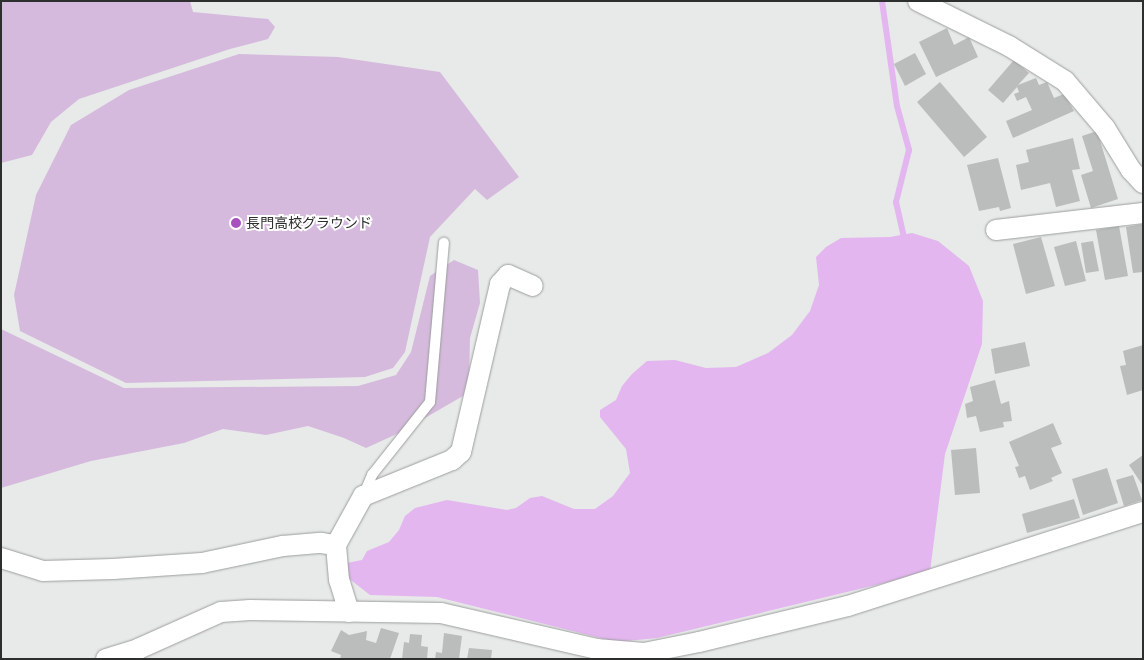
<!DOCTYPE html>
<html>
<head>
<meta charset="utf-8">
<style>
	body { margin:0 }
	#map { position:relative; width:1144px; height:660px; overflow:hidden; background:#e7eae8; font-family:Arial,"Noto Sans JP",sans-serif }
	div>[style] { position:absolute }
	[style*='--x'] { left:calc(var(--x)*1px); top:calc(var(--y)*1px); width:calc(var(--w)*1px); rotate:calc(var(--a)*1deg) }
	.green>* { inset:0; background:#d6bade }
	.water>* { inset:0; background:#e3b6ef }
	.stream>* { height:6px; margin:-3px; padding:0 3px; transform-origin:3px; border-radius:3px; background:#e3b6ef }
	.building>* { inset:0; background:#babdbb }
	.roads { filter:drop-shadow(0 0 1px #9b9e9d) drop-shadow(0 0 1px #9b9e9d) }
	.lane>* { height:10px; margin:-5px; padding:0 5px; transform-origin:5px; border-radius:5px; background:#fff }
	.street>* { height:20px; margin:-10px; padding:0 10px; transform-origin:10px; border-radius:10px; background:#fff }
	.dots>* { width:14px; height:14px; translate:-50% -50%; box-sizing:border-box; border:2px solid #fff; border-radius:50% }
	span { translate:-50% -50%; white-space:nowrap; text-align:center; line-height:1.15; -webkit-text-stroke:4px #fff; paint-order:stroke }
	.poi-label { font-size:14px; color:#2d2e2e }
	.left { translate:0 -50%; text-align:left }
	.frame { position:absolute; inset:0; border:2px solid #2d2e2e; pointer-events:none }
</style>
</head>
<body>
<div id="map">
	<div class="green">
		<div style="clip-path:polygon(1px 1px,190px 1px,193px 12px,268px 19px,275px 27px,268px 39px,230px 49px,79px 99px,51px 122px,32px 155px,1px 163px)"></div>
		<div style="clip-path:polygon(239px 54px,338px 57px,440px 72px,519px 177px,487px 200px,475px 189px,430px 237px,405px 352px,393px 368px,365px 377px,126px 383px,20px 331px,14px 295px,36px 195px,71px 125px,129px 90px)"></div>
		<div style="clip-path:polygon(454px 260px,478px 270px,480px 303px,470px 338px,469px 381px,463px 396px,399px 433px,366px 448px,344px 438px,308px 426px,266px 435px,223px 429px,184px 443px,91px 461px,1px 488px,1px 329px,124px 388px,358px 386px,396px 375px,411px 352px,430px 276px)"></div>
	</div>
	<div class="water">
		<div style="clip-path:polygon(912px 233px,938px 241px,969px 266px,983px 301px,982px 344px,945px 454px,930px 572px,657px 638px,616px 642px,437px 597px,370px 595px,347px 577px,347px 563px,362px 560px,367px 551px,389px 542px,399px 530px,405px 516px,415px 508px,447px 500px,507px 510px,516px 508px,530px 498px,542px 496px,574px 509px,595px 509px,613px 496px,630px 473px,626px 449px,600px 417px,600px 410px,616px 400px,622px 386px,632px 374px,647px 361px,675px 360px,706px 368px,736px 367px,768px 353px,792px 335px,810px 311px,819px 285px,816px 257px,826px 247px,841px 238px,890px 237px)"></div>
	</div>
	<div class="stream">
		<div style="--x:882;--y:1;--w:106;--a:81.9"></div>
		<div style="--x:897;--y:106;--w:46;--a:74.7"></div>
		<div style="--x:909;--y:150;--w:54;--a:104"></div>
		<div style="--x:896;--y:202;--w:41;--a:77.3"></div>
	</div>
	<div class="building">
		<div style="clip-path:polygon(947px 28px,954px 45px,969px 37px,978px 57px,936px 77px,919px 42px)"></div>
		<div style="clip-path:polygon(915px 53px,926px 74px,905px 86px,894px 64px)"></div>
		<div style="clip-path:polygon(1014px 60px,1029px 73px,1018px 85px,1036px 78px,1039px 85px,1047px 82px,1054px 98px,1064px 94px,1074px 111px,1013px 138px,1006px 121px,1032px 110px,1026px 97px,1017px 101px,1014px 94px,1019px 92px,1017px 87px,1003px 103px,988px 90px)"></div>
		<div style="clip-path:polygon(940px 82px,987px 137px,964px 157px,917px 102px)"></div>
		<div style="clip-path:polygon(1097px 131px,1118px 199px,1091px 208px,1081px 175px,1093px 171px,1082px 136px)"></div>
		<div style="clip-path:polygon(1073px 138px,1080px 169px,1072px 170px,1080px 201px,1056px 207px,1050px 183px,1021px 190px,1016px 165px,1029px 162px,1026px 150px)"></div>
		<div style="clip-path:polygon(998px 158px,1011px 208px,1000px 211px,999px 207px,979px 211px,967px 165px)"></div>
		<div style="clip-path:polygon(1143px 224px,1143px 272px,1133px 273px,1126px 227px)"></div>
		<div style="clip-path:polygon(1119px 226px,1128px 276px,1105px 280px,1096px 230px)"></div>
		<div style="clip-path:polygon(1041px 237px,1055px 286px,1026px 294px,1013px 244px)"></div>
		<div style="clip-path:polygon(1076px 241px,1086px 281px,1065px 286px,1054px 247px)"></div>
		<div style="clip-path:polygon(1093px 241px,1099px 271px,1086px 273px,1081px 243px)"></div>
		<div style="clip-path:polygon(1025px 342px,1030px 366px,995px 374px,991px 349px)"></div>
		<div style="clip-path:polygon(1143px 345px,1143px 390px,1127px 395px,1120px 366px,1126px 365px,1123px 351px)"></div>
		<div style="clip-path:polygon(995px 380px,1001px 404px,1009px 401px,1012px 421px,1003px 422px,1004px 427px,980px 432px,976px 416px,967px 418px,965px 404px,973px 401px,970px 387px)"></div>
		<div style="clip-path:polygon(1053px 423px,1062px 444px,1051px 448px,1062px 473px,1051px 478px,1053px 481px,1030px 490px,1025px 476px,1019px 478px,1015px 467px,1019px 466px,1009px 442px)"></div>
		<div style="clip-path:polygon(976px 448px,980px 493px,955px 495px,951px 450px)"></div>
		<div style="clip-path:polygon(1143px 455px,1143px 486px,1129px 465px)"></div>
		<div style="clip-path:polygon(1107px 468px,1118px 503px,1083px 515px,1072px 479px)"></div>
		<div style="clip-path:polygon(1133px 475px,1142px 500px,1124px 506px,1116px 480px)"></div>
		<div style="clip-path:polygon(1074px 499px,1080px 518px,1027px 533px,1022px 514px)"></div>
		<div style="clip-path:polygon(381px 628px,399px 633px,390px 659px,340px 659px,341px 655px,331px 651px,341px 630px,349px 635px,367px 631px,366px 640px,376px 643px)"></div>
		<div style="clip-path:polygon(444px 633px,462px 636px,459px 659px,435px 659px,436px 652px,442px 653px)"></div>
		<div style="clip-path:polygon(410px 634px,422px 635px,421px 646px,428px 647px,427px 659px,402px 659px,404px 642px,409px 643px)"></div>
		<div style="clip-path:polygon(469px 648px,492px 650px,491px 659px,467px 659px)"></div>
	</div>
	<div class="roads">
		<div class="lane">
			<div style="--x:364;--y:494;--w:21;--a:-67"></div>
			<div style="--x:372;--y:475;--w:93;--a:-51.5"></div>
			<div style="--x:430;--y:402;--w:160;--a:-85"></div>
		</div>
		<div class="street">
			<div style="--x:918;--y:1;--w:102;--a:26.3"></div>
			<div style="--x:1009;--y:46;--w:66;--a:32"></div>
			<div style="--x:1065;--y:81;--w:62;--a:49.6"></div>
			<div style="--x:1105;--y:128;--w:49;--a:58.2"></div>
			<div style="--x:1131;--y:170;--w:18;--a:47"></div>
			<div style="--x:996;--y:230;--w:148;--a:-6.6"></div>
			<div style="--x:1;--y:558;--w:44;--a:17.2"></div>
			<div style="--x:43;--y:571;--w:70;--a:-1.6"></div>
			<div style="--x:113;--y:569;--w:89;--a:-3.9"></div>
			<div style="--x:202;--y:563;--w:83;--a:-11.9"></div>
			<div style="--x:283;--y:546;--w:38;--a:-5"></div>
			<div style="--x:321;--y:543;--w:15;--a:8"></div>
			<div style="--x:349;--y:612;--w:34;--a:-107"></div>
			<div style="--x:339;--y:580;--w:35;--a:-95"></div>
			<div style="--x:336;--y:545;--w:56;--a:-61.1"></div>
			<div style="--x:363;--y:496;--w:96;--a:-22"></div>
			<div style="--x:452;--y:460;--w:12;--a:-42"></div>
			<div style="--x:461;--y:452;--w:172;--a:-76.9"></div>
			<div style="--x:500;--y:284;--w:12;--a:-48"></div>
			<div style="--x:508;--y:275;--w:27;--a:24"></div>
			<div style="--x:106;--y:659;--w:34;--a:-17"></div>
			<div style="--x:138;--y:649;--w:91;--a:-24"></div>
			<div style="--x:221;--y:612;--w:29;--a:-4"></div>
			<div style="--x:250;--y:610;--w:191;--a:0.9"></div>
			<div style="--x:441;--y:613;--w:160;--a:13"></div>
			<div style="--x:597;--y:649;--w:47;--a:4.9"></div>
			<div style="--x:644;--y:653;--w:56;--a:-11.3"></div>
			<div style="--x:699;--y:642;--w:153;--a:-13.6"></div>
			<div style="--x:848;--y:606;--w:310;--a:-17.7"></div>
		</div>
	</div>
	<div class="dots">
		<div style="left:236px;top:223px;background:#a750be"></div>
	</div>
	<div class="poi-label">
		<span class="left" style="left:246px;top:223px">長門高校グラウンド</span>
	</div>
	<div class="frame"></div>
</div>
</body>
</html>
